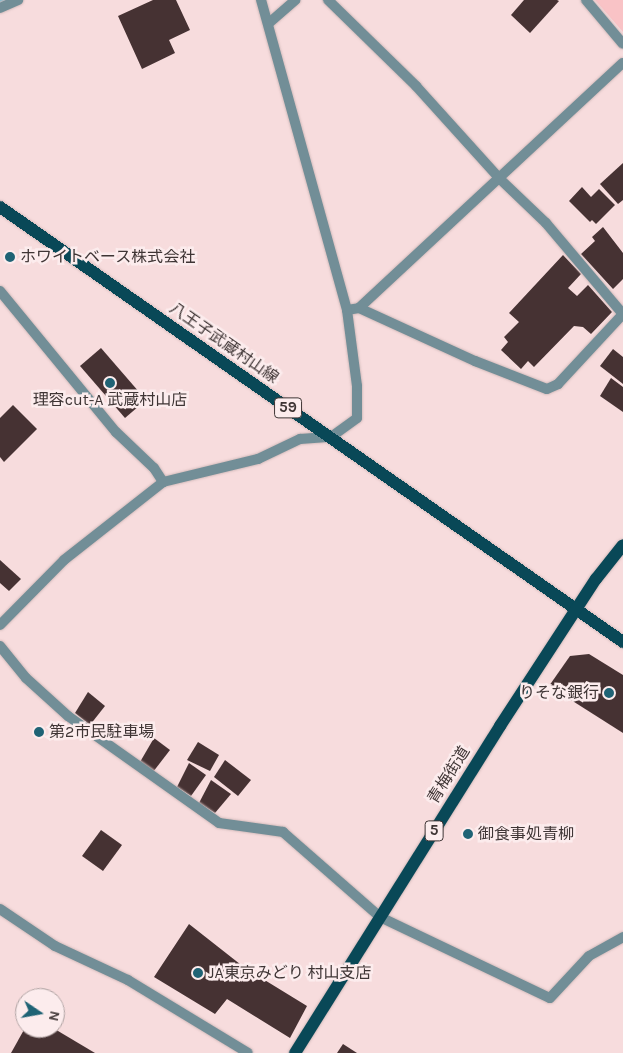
<!DOCTYPE html>
<html>
<head>
<meta charset="utf-8">
<style>
	body { margin:0 }
	#map { position:relative; width:623px; height:1053px; overflow:hidden; background:#f7dcdd; font-family:Karla,"Noto Sans JP",sans-serif }
	div>[style] { position:absolute }
	[style*='--x'] { left:calc(var(--x)*1px); top:calc(var(--y)*1px); width:calc(var(--w)*1px); rotate:calc(var(--a)*1deg) }
	.green>* { inset:0; background:#f9c3c6 }
	.stream>* { height:6px; margin:-3px; padding:0 3px; transform-origin:3px; border-radius:3px; background:#77bbd0 }
	.building>* { inset:0; background:#463233 }
	.roads { filter:drop-shadow(0 0 1px #d2bbbb) drop-shadow(0 0 1px #d2bbbb) }
	.service>* { height:10px; margin:-5px; padding:0 5px; transform-origin:5px; border-radius:5px; background:#728e97 }
	.minor>* { height:10px; margin:-5px; padding:0 5px; transform-origin:5px; border-radius:5px; background:#728e97 }
	.tertiary>* { height:10px; margin:-5px; padding:0 5px; transform-origin:5px; border-radius:5px; background:#728e97 }
	.primary>* { height:12px; margin:-6px; padding:0 6px; transform-origin:6px; border-radius:6px; background:#094857 }
	.dots>* { width:14px; height:14px; translate:-50% -50%; box-sizing:border-box; border:2px solid #fceced; border-radius:50% }
	span { translate:-50% -50%; white-space:nowrap; text-align:center; line-height:1.15; -webkit-text-stroke:5px #fceced; paint-order:stroke }
	.shield-label span { padding:1px 4px; background:#fceced; border:1px solid; border-radius:4px; -webkit-text-stroke-width:0 }
	.shield-label { font-size:15px; color:#3f3535; font-weight:700 }
	.poi-label { font-size:16px; color:#3f3535 }
	.left { translate:0 -50%; text-align:left }
	.right { translate:-100% -50%; text-align:right }
	.street-label { font-size:16px; color:#3f3535 }
	.north { position:absolute; left:15px; top:988px; width:50px; height:50px; box-sizing:border-box; background:#fceced; border:1px solid #b0a3a3; border-radius:50%; rotate:102deg; font-size:14px; font-weight:700; line-height:20px; text-align:center; color:#3f3535 }
	.north::after { content:''; display:block; margin:auto; width:18px; height:22px; background:#1f6375; clip-path:polygon(50% 0,100% 100%,50% 72%,0 100%) }
</style>
</head>
<body>
<div id="map">
	<div class="green">
		<div style="clip-path:polygon(595px 0,623px 0,623px 32px)"></div>
	</div>
	<div class="stream">
		<div style="--x:0;--y:2;--w:5;--a:-22"></div>
	</div>
	<div class="building">
		<div style="clip-path:polygon(153px 0,176px 0,190px 30px,169px 40px,175px 53px,142px 69px,118px 16px)"></div>
		<div style="clip-path:polygon(524px 0,557px 0,559px 1px,530px 33px,511px 15px)"></div>
		<div style="clip-path:polygon(623px 163px,623px 200px,618px 204px,600px 184px)"></div>
		<div style="clip-path:polygon(582px 187px,591px 197px,599px 189px,615px 205px,596px 224px,592px 220px,590px 222px,569px 201px)"></div>
		<div style="clip-path:polygon(603px 227px,623px 253px,623px 279px,613px 289px,581px 254px,595px 241px,592px 237px)"></div>
		<div style="clip-path:polygon(563px 255px,581px 274px,568px 288px,577px 296px,588px 285px,612px 312px,591px 334px,583px 327px,574px 326px,534px 367px,528px 361px,521px 369px,501px 350px,508px 342px,504px 337px,519px 322px,509px 313px)"></div>
		<div style="clip-path:polygon(101px 348px,146px 400px,125px 418px,80px 366px)"></div>
		<div style="clip-path:polygon(613px 349px,623px 357px,623px 384px,600px 366px)"></div>
		<div style="clip-path:polygon(611px 378px,623px 387px,623px 412px,600px 396px)"></div>
		<div style="clip-path:polygon(13px 405px,37px 429px,4px 462px,0 457px,0 418px)"></div>
		<div style="clip-path:polygon(0 560px,21px 579px,9px 591px,0 583px)"></div>
		<div style="clip-path:polygon(589px 654px,623px 675px,623px 733px,549px 686px,570px 656px)"></div>
		<div style="clip-path:polygon(88px 692px,105px 706px,90px 725px,75px 713px)"></div>
		<div style="clip-path:polygon(154px 738px,170px 750px,153px 772px,140px 762px)"></div>
		<div style="clip-path:polygon(198px 742px,219px 755px,210px 771px,187px 760px)"></div>
		<div style="clip-path:polygon(225px 760px,251px 780px,238px 796px,214px 777px)"></div>
		<div style="clip-path:polygon(189px 763px,206px 775px,191px 796px,177px 787px)"></div>
		<div style="clip-path:polygon(211px 780px,231px 794px,215px 813px,199px 803px)"></div>
		<div style="clip-path:polygon(101px 830px,122px 845px,103px 871px,82px 856px)"></div>
		<div style="clip-path:polygon(189px 924px,245px 968px,307px 1006px,290px 1038px,227px 999px,215px 1014px,154px 977px)"></div>
		<div style="clip-path:polygon(25px 1028px,53px 1028px,95px 1053px,11px 1053px)"></div>
		<div style="clip-path:polygon(343px 1044px,357px 1053px,337px 1053px)"></div>
	</div>
	<div class="roads">
		<div class="service">
			<div style="--x:328;--y:0;--w:123;--a:44.3"></div>
			<div style="--x:416;--y:86;--w:127;--a:47.9"></div>
			<div style="--x:501;--y:180;--w:62;--a:43.7"></div>
			<div style="--x:546;--y:223;--w:119;--a:49.8"></div>
			<div style="--x:0;--y:291;--w:183;--a:50.6"></div>
			<div style="--x:116;--y:432;--w:52;--a:43.5"></div>
			<div style="--x:154;--y:468;--w:17;--a:57"></div>
			<div style="--x:0;--y:646;--w:41;--a:50.9"></div>
			<div style="--x:26;--y:678;--w:57;--a:42.1"></div>
			<div style="--x:68;--y:716;--w:185;--a:35.3"></div>
			<div style="--x:219;--y:823;--w:65;--a:8"></div>
			<div style="--x:283;--y:832;--w:129;--a:41.2"></div>
		</div>
		<div class="minor">
			<div style="--x:586;--y:0;--w:57;--a:49.9"></div>
			<div style="--x:0;--y:8;--w:20;--a:-24"></div>
			<div style="--x:269;--y:23;--w:35;--a:-41"></div>
			<div style="--x:359;--y:308;--w:128;--a:24.6"></div>
			<div style="--x:475;--y:361;--w:77;--a:21.3"></div>
			<div style="--x:547;--y:389;--w:12;--a:-24"></div>
			<div style="--x:558;--y:384;--w:96;--a:-47.1"></div>
			<div style="--x:347;--y:310;--w:12;--a:-9"></div>
			<div style="--x:359;--y:308;--w:360;--a:-42.9"></div>
			<div style="--x:380;--y:917;--w:188;--a:25.5"></div>
			<div style="--x:550;--y:998;--w:57;--a:-47.1"></div>
			<div style="--x:589;--y:956;--w:39;--a:-29"></div>
		</div>
		<div class="tertiary">
			<div style="--x:0;--y:625;--w:91;--a:-45.4"></div>
			<div style="--x:64;--y:560;--w:126;--a:-38.2"></div>
			<div style="--x:163;--y:482;--w:98;--a:-13.6"></div>
			<div style="--x:258;--y:459;--w:47;--a:-25.5"></div>
			<div style="--x:300;--y:439;--w:31;--a:-4"></div>
			<div style="--x:331;--y:437;--w:32;--a:-36"></div>
			<div style="--x:357;--y:418;--w:32;--a:-90"></div>
			<div style="--x:357;--y:386;--w:77;--a:-97.5"></div>
			<div style="--x:347;--y:310;--w:322;--a:-105.5"></div>
			<div style="--x:0;--y:909;--w:66;--a:33.9"></div>
			<div style="--x:55;--y:946;--w:81;--a:25"></div>
			<div style="--x:128;--y:980;--w:140;--a:31.3"></div>
		</div>
		<div class="primary">
			<div style="--x:0;--y:207;--w:760;--a:34.92"></div>
			<div style="--x:295;--y:1053;--w:386;--a:-57.9"></div>
			<div style="--x:500;--y:726;--w:176;--a:-56.9"></div>
			<div style="--x:596;--y:579;--w:43;--a:-51.5"></div>
		</div>
	</div>
	<div class="dots">
		<div style="left:10px;top:257px;background:#1f6375"></div>
		<div style="left:110px;top:383px;background:#1f6375"></div>
		<div style="left:609px;top:693px;background:#1f6375"></div>
		<div style="left:39px;top:732px;background:#1f6375"></div>
		<div style="left:468px;top:834px;background:#1f6375"></div>
		<div style="left:198px;top:973px;background:#1f6375"></div>
	</div>
	<div class="shield-label">
		<span style="left:288px;top:408px">59</span>
		<span style="left:434px;top:831px">5</span>
	</div>
	<div class="poi-label">
		<span class="left" style="left:20px;top:257px">ホワイトベース株式会社</span>
		<span style="left:110px;top:400px">理容cut-A 武蔵村山店</span>
		<span class="right" style="left:599px;top:693px">りそな銀行</span>
		<span class="left" style="left:49px;top:732px">第2市民駐車場</span>
		<span class="left" style="left:478px;top:834px">御食事処青柳</span>
		<span class="left" style="left:208px;top:973px">JA東京みどり 村山支店</span>
	</div>
	<div class="street-label">
		<span style="left:224px;top:343px;rotate:35deg">八王子武蔵村山線</span>
		<span style="left:449px;top:775px;rotate:-58deg">青梅街道</span>
	</div>
	<div class="north">N</div>
</div>
</body>
</html>
